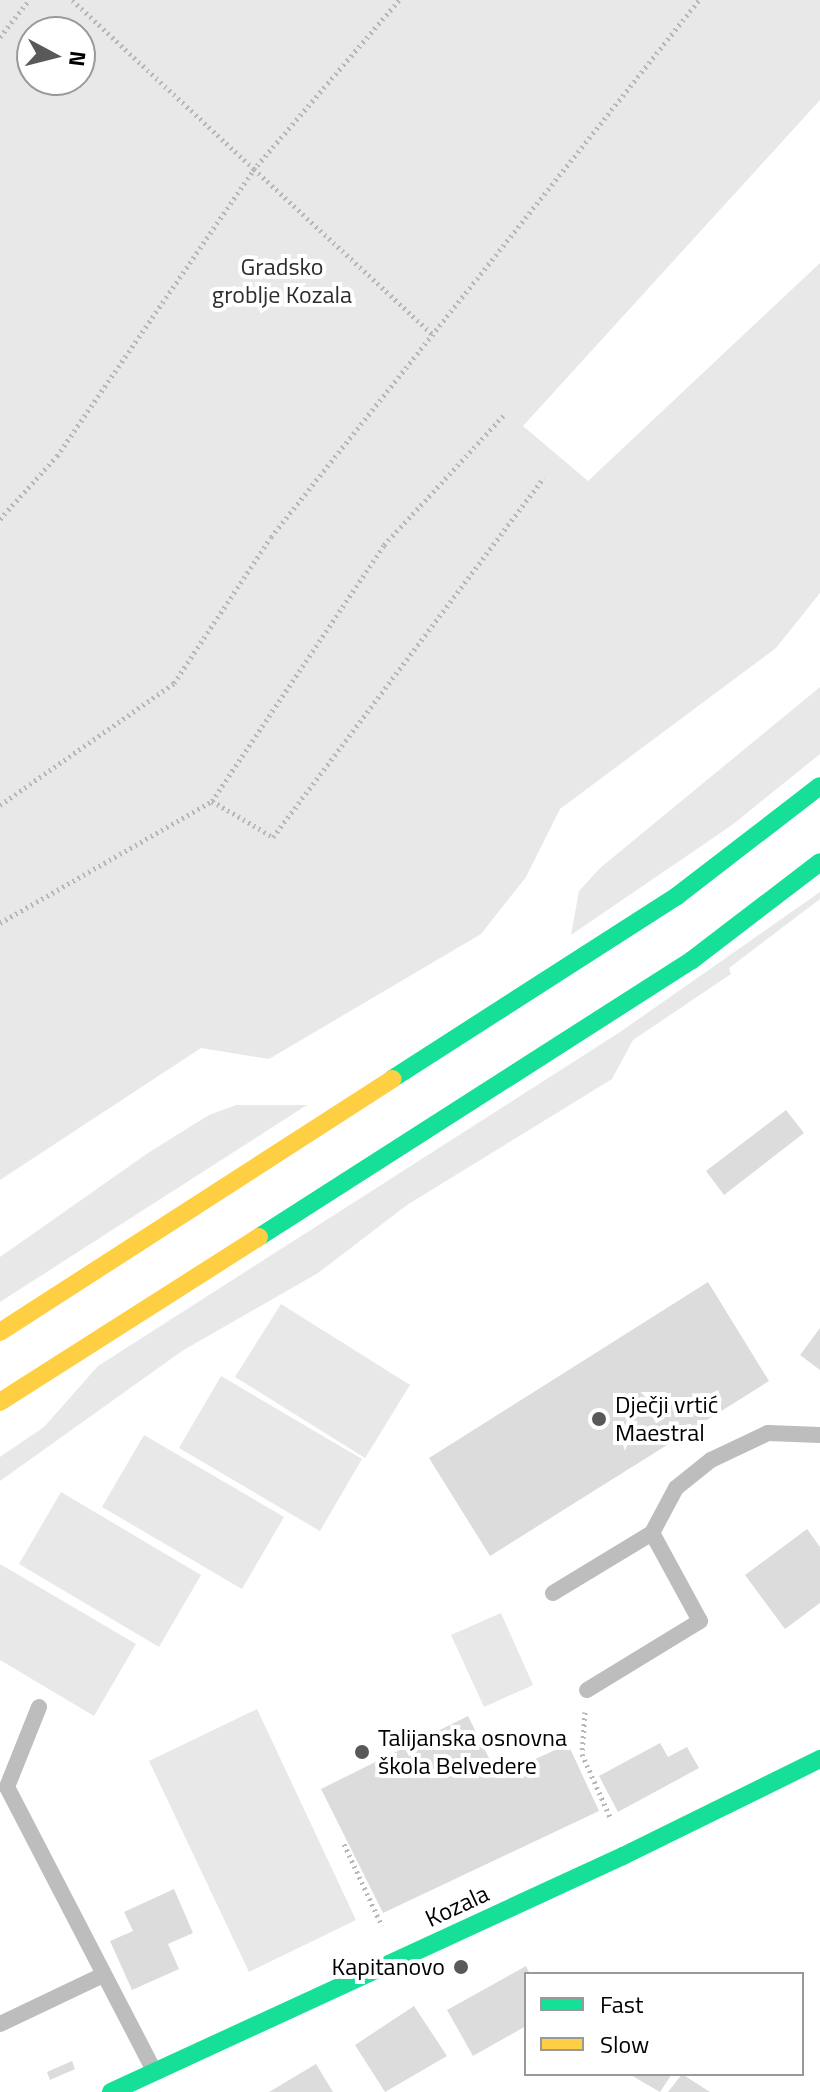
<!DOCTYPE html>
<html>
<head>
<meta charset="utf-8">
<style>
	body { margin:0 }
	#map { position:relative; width:820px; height:2092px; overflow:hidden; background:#fff; font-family:"Titillium Web",sans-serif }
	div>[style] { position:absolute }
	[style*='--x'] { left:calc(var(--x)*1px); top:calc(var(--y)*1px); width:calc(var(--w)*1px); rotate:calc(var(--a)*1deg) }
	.green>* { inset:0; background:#e8e8e8 }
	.building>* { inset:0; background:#dcdcdc }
	.path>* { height:5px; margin-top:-2.5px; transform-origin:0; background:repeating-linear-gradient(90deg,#b8b8b8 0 2px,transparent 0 6px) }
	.lane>* { height:16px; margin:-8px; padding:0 8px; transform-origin:8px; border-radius:8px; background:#bdbdbd }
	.fast>* { height:18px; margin:-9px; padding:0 9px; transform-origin:9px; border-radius:9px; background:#16e098 }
	.slow>* { height:18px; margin:-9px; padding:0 9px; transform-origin:9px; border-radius:9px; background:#ffcf43 }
	.dots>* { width:22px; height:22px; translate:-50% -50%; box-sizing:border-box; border:4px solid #fff; border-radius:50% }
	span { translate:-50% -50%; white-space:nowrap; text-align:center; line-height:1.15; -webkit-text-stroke:8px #fff; paint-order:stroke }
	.park-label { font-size:24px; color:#2d2d2d }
	.poi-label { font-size:24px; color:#000 }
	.left { translate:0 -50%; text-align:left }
	.right { translate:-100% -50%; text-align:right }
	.street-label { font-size:24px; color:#000 }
	.legend { position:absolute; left:524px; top:1972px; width:280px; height:104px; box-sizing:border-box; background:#fff; border:2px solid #999; margin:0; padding:10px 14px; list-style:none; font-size:24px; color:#000 }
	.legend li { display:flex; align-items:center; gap:16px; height:40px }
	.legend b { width:40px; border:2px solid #999 }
	.north { position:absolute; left:16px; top:16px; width:80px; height:80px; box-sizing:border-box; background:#fff; border:2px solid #999; border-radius:50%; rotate:97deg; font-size:22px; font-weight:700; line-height:32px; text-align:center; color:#000 }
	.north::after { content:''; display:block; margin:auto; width:28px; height:36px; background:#595959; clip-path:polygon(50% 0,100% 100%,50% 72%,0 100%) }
</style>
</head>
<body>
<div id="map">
	<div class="green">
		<div style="clip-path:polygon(evenodd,0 0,820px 0,820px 100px,523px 426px,588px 481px,820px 263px,820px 593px,776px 648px,560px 809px,526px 877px,481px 934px,269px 1059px,201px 1048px,0 1180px,0 0,32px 32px,80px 32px,80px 80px,32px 80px,32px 32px)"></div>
		<div style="clip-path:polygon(820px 687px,820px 754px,732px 825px,571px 935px,579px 891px,600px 868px)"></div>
		<div style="clip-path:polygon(820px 892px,820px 899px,729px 968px,731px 974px,633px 1040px,612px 1079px,407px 1205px,318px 1273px,182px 1351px,0 1481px,0 1457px,44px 1427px,98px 1366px,620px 1032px)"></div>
		<div style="clip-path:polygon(236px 1105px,307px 1105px,0 1302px,0 1257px,148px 1153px,209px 1115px)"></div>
		<div style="clip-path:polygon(281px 1304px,410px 1385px,365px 1458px,235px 1377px)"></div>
		<div style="clip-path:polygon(221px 1376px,362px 1459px,320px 1531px,179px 1448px)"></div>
		<div style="clip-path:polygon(144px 1435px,284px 1517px,242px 1589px,102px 1507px)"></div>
		<div style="clip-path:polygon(61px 1492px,201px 1575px,159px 1647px,19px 1564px)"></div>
		<div style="clip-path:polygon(0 1564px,136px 1644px,94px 1716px,0 1660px)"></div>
		<div style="clip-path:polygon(501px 1613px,533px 1685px,484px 1707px,451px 1635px)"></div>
		<div style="clip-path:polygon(257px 1709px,356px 1920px,249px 1972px,149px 1761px)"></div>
	</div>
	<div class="building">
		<div style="clip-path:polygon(786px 1110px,804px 1133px,724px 1195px,706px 1171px)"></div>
		<div style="clip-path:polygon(708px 1282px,769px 1381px,490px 1556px,429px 1458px)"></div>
		<div style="clip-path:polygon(820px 1328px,820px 1370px,800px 1355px)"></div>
		<div style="clip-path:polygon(807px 1529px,820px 1547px,820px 1603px,785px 1629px,745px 1575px)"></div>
		<div style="clip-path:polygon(468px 1716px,498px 1776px,568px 1744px,599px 1811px,383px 1913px,321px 1789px)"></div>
		<div style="clip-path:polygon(660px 1743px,668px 1757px,687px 1747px,699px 1768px,618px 1812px,599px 1776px)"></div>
		<div style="clip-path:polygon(174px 1889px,193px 1933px,168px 1944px,179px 1969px,132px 1990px,110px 1941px,133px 1931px,124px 1912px)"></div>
		<div style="clip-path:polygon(526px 1966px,530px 1974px,526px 1974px,526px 2026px,473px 2056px,447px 2010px)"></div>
		<div style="clip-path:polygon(414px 2006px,447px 2056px,385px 2092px,355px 2045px)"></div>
		<div style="clip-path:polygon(72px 2061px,75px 2069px,50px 2080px,47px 2072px)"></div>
		<div style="clip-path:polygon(316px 2064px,333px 2092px,269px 2092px)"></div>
		<div style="clip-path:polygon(629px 2074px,672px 2074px,660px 2092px)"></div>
		<div style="clip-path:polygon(682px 2074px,710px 2092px,668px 2092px)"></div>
	</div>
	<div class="path">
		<div style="--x:399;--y:0;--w:223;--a:130.6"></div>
		<div style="--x:254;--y:169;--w:243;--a:42.8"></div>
		<div style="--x:0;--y:37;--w:47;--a:-51.9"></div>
		<div style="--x:0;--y:519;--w:85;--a:-47.9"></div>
		<div style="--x:57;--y:456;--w:348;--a:-55.5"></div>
		<div style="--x:254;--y:169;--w:248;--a:-137.1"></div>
		<div style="--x:212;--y:801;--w:71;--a:30.5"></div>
		<div style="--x:273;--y:837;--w:450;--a:-53"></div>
		<div style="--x:0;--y:805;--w:213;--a:-35"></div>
		<div style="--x:174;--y:683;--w:175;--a:-56.4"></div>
		<div style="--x:271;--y:537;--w:687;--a:-51.44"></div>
		<div style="--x:0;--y:923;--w:245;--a:-29.9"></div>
		<div style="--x:212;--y:801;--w:308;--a:-56.1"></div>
		<div style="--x:384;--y:545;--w:176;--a:-47.3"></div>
		<div style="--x:585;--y:1712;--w:42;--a:94.1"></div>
		<div style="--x:582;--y:1754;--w:71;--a:66"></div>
		<div style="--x:344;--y:1844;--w:90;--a:65.1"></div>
	</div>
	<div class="lane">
		<div style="--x:553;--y:1593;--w:116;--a:-31.2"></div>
		<div style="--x:587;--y:1690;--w:132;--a:-31.4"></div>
		<div style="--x:700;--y:1621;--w:100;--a:-118.6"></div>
		<div style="--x:652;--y:1533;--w:51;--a:-61.9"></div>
		<div style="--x:676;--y:1488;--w:45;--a:-38.7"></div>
		<div style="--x:711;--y:1460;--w:63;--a:-25.3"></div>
		<div style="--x:768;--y:1433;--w:52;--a:2.2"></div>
		<div style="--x:39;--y:1707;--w:86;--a:111.8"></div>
		<div style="--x:7;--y:1787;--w:320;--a:62.6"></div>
		<div style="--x:0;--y:2024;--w:114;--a:-25.4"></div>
	</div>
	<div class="fast">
		<div style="--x:392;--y:1079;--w:339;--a:-32.7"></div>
		<div style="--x:677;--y:896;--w:180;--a:-37.6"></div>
		<div style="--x:259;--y:1237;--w:514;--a:-32.61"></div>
		<div style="--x:692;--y:960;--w:161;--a:-37.4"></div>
		<div style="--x:111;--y:2092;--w:564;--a:-24.75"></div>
		<div style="--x:623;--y:1856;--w:220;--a:-26.2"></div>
	</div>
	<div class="slow">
		<div style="--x:0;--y:1332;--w:467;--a:-32.8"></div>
		<div style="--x:0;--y:1402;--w:307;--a:-32.5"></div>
	</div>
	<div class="dots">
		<div style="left:599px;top:1419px;background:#595959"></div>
		<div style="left:362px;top:1752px;background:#595959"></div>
		<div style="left:461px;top:1967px;background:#595959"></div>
	</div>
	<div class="park-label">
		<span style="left:282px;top:281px">Gradsko<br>groblje Kozala</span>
	</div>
	<div class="poi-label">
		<span class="left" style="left:615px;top:1419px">Dječji vrtić<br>Maestral</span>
		<span class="left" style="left:378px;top:1752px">Talijanska osnovna<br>škola Belvedere</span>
		<span class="right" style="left:445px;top:1967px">Kapitanovo</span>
	</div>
	<div class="street-label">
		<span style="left:457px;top:1906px;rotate:-25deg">Kozala</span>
	</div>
	<ul class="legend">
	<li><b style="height:10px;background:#16e098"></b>Fast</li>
	<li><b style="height:10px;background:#ffcf43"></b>Slow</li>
	</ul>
	<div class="north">N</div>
</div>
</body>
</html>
